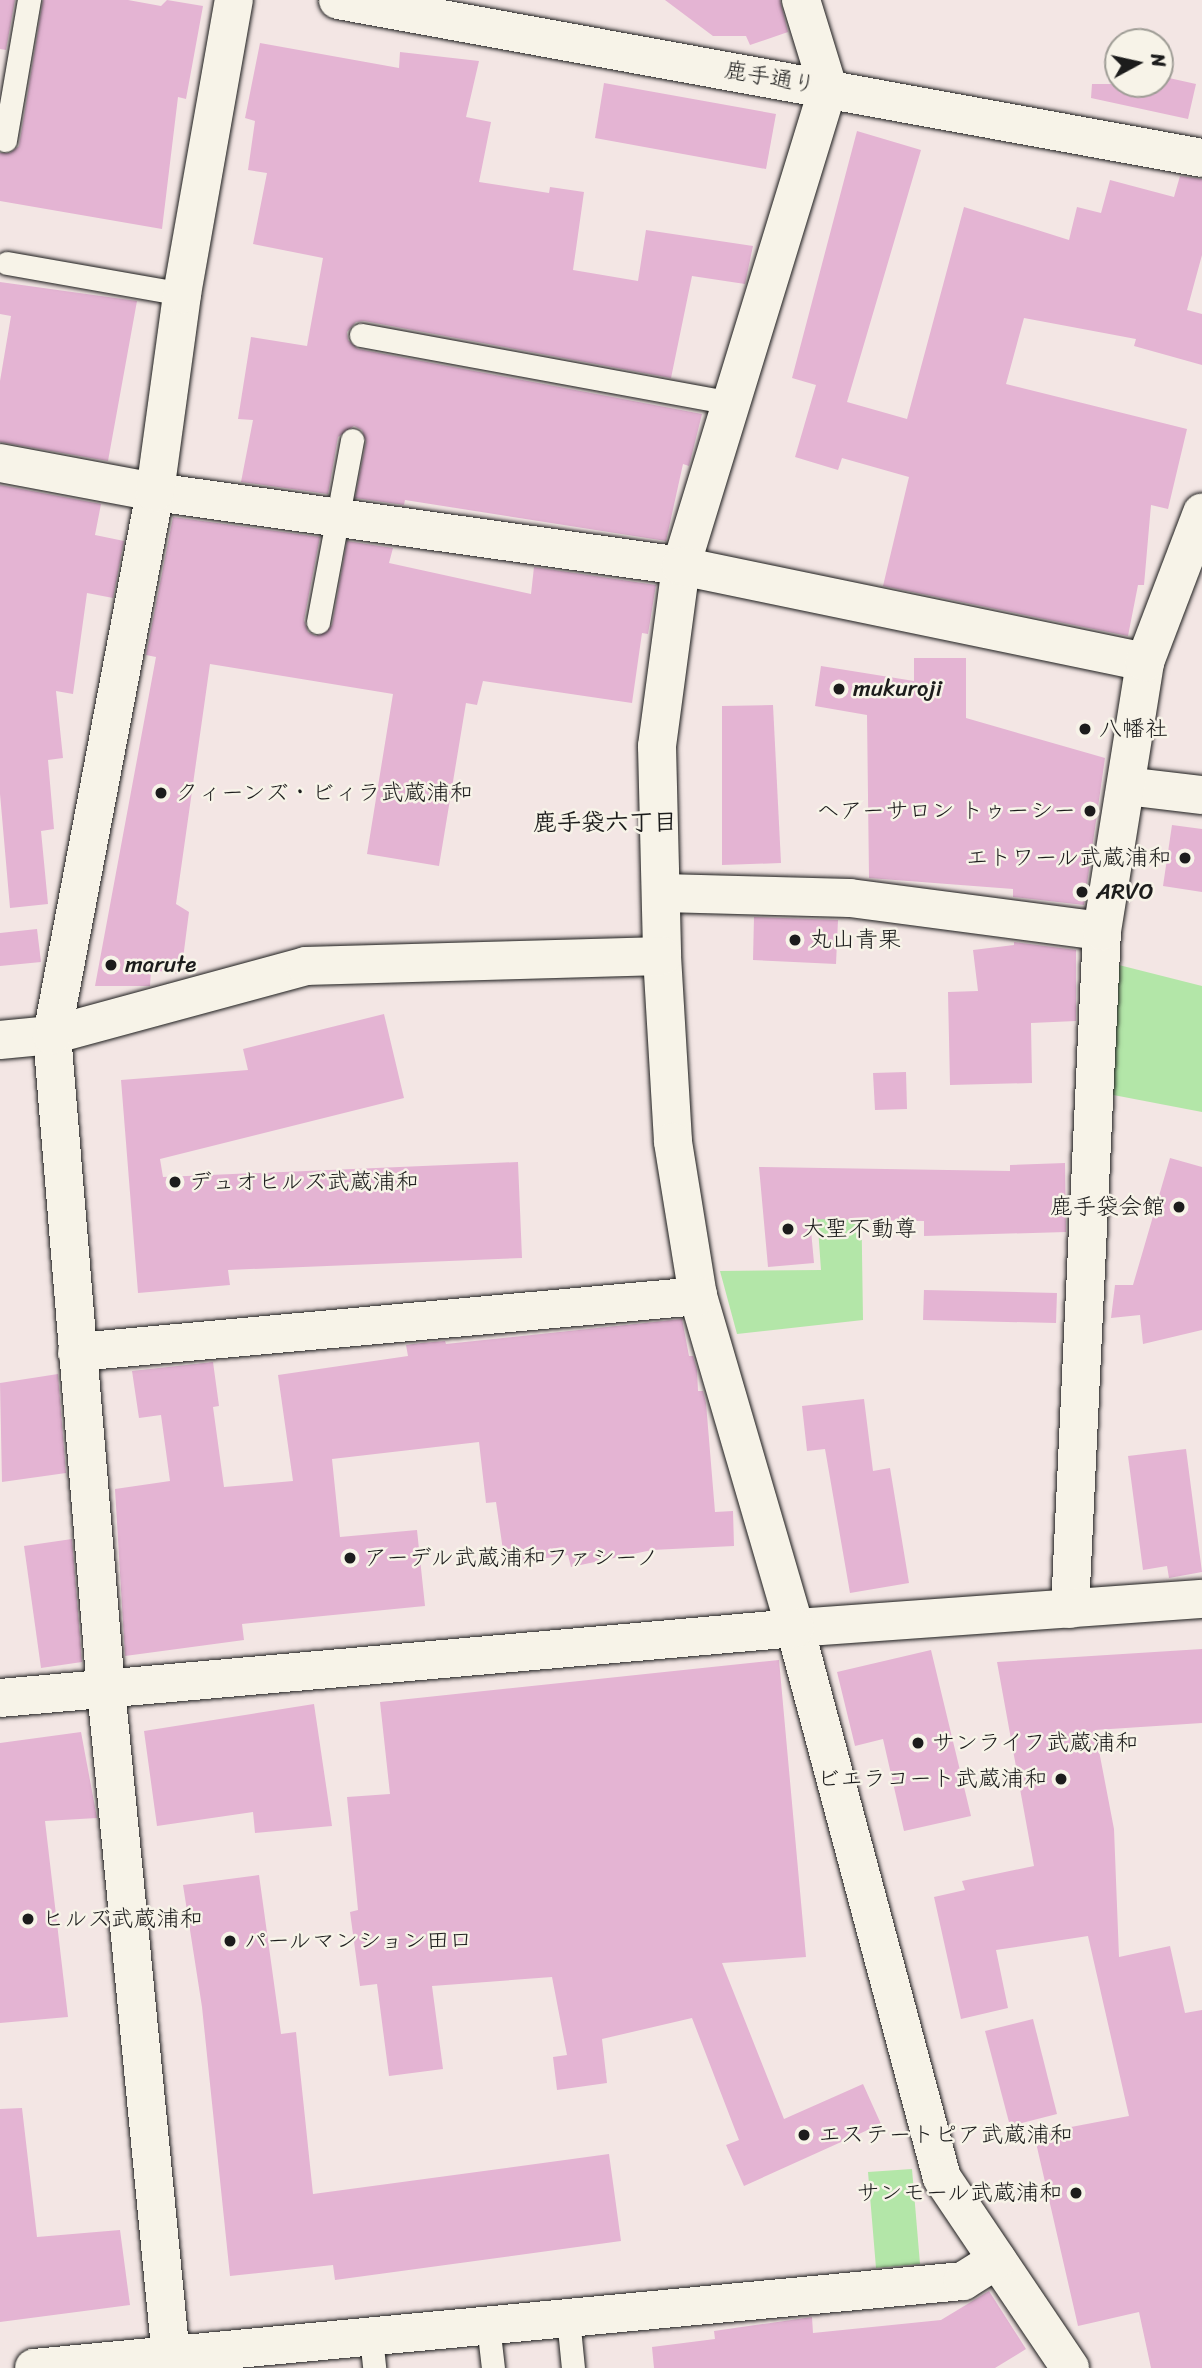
<!DOCTYPE html>
<html>
<head>
<meta charset="utf-8">
<style>
	body { margin:0 }
	#map { position:relative; width:1202px; height:2368px; overflow:hidden; background:#f3e6e4; font-family:Sriracha,"Klee One",sans-serif }
	div>[style] { position:absolute }
	[style*='--x'] { left:calc(var(--x)*1px); top:calc(var(--y)*1px); width:calc(var(--w)*1px); rotate:calc(var(--a)*1deg) }
	.green>* { inset:0; background:#b3e6a8 }
	.building>* { inset:0; background:#e4b4d3 }
	.roads { filter:drop-shadow(0 0 2px #1c1c1c) drop-shadow(0 0 2px #1c1c1c) }
	.service>* { height:23px; margin:-11.5px; padding:0 11.5px; transform-origin:11.5px; border-radius:11.5px; background:#f7f3e8 }
	.minor>* { height:38px; margin:-19px; padding:0 19px; transform-origin:19px; border-radius:19px; background:#f7f3e8 }
	.tertiary>* { height:38px; margin:-19px; padding:0 19px; transform-origin:19px; border-radius:19px; background:#f7f3e8 }
	.dots>* { width:19px; height:19px; translate:-50% -50%; box-sizing:border-box; border:4px solid #f7f3e8; border-radius:50% }
	span { translate:-50% -50%; white-space:nowrap; text-align:center; line-height:1.15; -webkit-text-stroke:5px #f7f3e8; paint-order:stroke }
	.street-label { font-size:23px; color:#1c1c1c }
	.poi-label { font-size:23px; color:#1c1c1c }
	.left { translate:0 -50%; text-align:left }
	.right { translate:-100% -50%; text-align:right }
	.neighbourhood-label { font-size:24px; color:#1c1c1c; font-weight:700 }
	.north { position:absolute; left:1104px; top:28px; width:70px; height:70px; box-sizing:border-box; background:#f7f3e8; border:2px solid #9f9d96; border-radius:50%; rotate:82deg; font-size:19px; font-weight:700; line-height:28px; text-align:center; color:#1c1c1c }
	.north::after { content:''; display:block; margin:auto; width:24px; height:32px; background:#1c1c1c; clip-path:polygon(50% 0,100% 100%,50% 72%,0 100%) }
</style>
</head>
<body>
<div id="map">
	<div class="green">
		<div style="clip-path:polygon(1107px 962px,1202px 986px,1202px 1112px,1103px 1093px)"></div>
		<div style="clip-path:polygon(861px 1184px,863px 1320px,737px 1334px,720px 1271px,821px 1270px,815px 1186px)"></div>
		<div style="clip-path:polygon(912px 2169px,920px 2264px,876px 2268px,868px 2172px)"></div>
	</div>
	<div class="building">
		<div style="clip-path:polygon(0 0,15px 0,6px 50px,0 49px)"></div>
		<div style="clip-path:polygon(43px 0,128px 0,161px 6px,167px 0,203px 6px,186px 99px,178px 97px,162px 229px,0 201px,0 153px,10px 153px,19px 146px)"></div>
		<div style="clip-path:polygon(665px 0,780px 0,788px 32px,750px 45px,746px 36px,713px 36px)"></div>
		<div style="clip-path:polygon(260px 43px,399px 68px,400px 52px,479px 61px,466px 117px,491px 122px,479px 182px,549px 193px,550px 187px,584px 192px,573px 270px,638px 281px,646px 230px,753px 246px,745px 284px,692px 276px,671px 378px,364px 321px,356px 322px,347px 332px,348px 340px,358px 349px,702px 414px,689px 466px,683px 464px,666px 541px,405px 500px,404px 505px,355px 498px,366px 442px,362px 430px,354px 426px,338px 437px,328px 494px,241px 482px,253px 420px,238px 419px,251px 337px,307px 346px,323px 258px,253px 244px,267px 173px,248px 170px,255px 121px,245px 118px)"></div>
		<div style="clip-path:polygon(1160px 76px,1196px 84px,1188px 119px,1091px 98px,1092px 84px,1160px 84px)"></div>
		<div style="clip-path:polygon(604px 83px,776px 114px,766px 169px,595px 138px)"></div>
		<div style="clip-path:polygon(857px 131px,921px 150px,847px 402px,907px 419px,964px 207px,1069px 240px,1077px 207px,1101px 213px,1110px 180px,1174px 197px,1180px 176px,1202px 179px,1202px 255px,1187px 310px,1202px 314px,1202px 365px,1134px 346px,1136px 339px,1024px 318px,1006px 384px,1187px 429px,1168px 509px,1151px 505px,1144px 585px,1138px 585px,1128px 636px,883px 586px,909px 477px,842px 458px,838px 470px,795px 457px,816px 385px,792px 378px)"></div>
		<div style="clip-path:polygon(0 282px,137px 301px,108px 461px,0 442px,0 381px,11px 316px,0 314px)"></div>
		<div style="clip-path:polygon(0 485px,101px 504px,95px 535px,124px 541px,113px 598px,87px 593px,73px 694px,56px 691px,63px 758px,48px 760px,54px 829px,41px 831px,48px 904px,10px 908px,0 794px)"></div>
		<div style="clip-path:polygon(173px 517px,320px 537px,304px 620px,308px 632px,316px 636px,332px 625px,347px 541px,393px 548px,389px 563px,531px 594px,534px 567px,656px 585px,648px 634px,642px 633px,632px 703px,483px 681px,477px 705px,466px 703px,439px 866px,367px 854px,393px 694px,210px 664px,176px 904px,189px 912px,181px 974px,151px 970px,150px 986px,95px 986px,156px 657px,146px 655px)"></div>
		<div style="clip-path:polygon(914px 658px,966px 658px,966px 718px,1105px 758px,1084px 905px,1013px 897px,1013px 889px,869px 878px,867px 715px,815px 706px,821px 666px,914px 681px)"></div>
		<div style="clip-path:polygon(773px 705px,781px 863px,722px 865px,722px 706px)"></div>
		<div style="clip-path:polygon(1172px 825px,1202px 829px,1202px 892px,1163px 886px)"></div>
		<div style="clip-path:polygon(754px 917px,838px 920px,836px 964px,753px 960px)"></div>
		<div style="clip-path:polygon(37px 929px,41px 962px,0 966px,0 933px)"></div>
		<div style="clip-path:polygon(1014px 942px,1076px 950px,1076px 1021px,1031px 1023px,1032px 1083px,950px 1085px,948px 992px,978px 991px,973px 950px,1014px 945px)"></div>
		<div style="clip-path:polygon(384px 1014px,404px 1098px,160px 1159px,163px 1177px,518px 1162px,522px 1258px,228px 1270px,230px 1285px,138px 1293px,121px 1080px,248px 1070px,243px 1049px)"></div>
		<div style="clip-path:polygon(906px 1072px,907px 1109px,875px 1110px,873px 1073px)"></div>
		<div style="clip-path:polygon(1170px 1158px,1202px 1167px,1202px 1330px,1143px 1344px,1140px 1315px,1111px 1318px,1115px 1285px,1133px 1285px)"></div>
		<div style="clip-path:polygon(1065px 1163px,1066px 1232px,924px 1236px,924px 1221px,810px 1219px,814px 1263px,768px 1267px,759px 1167px,1010px 1171px,1010px 1165px)"></div>
		<div style="clip-path:polygon(924px 1290px,1057px 1293px,1056px 1323px,923px 1320px)"></div>
		<div style="clip-path:polygon(682px 1319px,689px 1356px,693px 1356px,697px 1370px,698px 1391px,703px 1391px,706px 1403px,715px 1512px,733px 1511px,734px 1546px,652px 1550px,571px 1567px,568px 1555px,505px 1564px,496px 1502px,486px 1503px,479px 1442px,332px 1459px,340px 1537px,417px 1530px,425px 1606px,242px 1624px,244px 1640px,125px 1656px,115px 1489px,170px 1481px,161px 1415px,139px 1418px,132px 1371px,213px 1362px,219px 1406px,213px 1407px,224px 1487px,293px 1481px,278px 1375px,408px 1356px,406px 1345px,421px 1343px,445px 1341px,446px 1344px)"></div>
		<div style="clip-path:polygon(58px 1374px,66px 1473px,2px 1482px,0 1383px)"></div>
		<div style="clip-path:polygon(864px 1399px,873px 1471px,890px 1468px,909px 1583px,850px 1593px,825px 1449px,807px 1451px,802px 1406px)"></div>
		<div style="clip-path:polygon(1186px 1449px,1202px 1572px,1169px 1578px,1167px 1566px,1143px 1570px,1128px 1456px)"></div>
		<div style="clip-path:polygon(72px 1539px,82px 1662px,41px 1668px,24px 1546px)"></div>
		<div style="clip-path:polygon(1202px 1649px,1202px 1723px,1095px 1730px,1114px 1829px,1119px 1957px,1170px 1946px,1185px 2013px,1202px 2010px,1202px 2368px,1151px 2368px,1139px 2312px,1078px 2326px,1034px 2134px,1129px 2116px,1088px 1936px,996px 1950px,1008px 2008px,961px 2019px,934px 1897px,965px 1890px,962px 1881px,1034px 1866px,997px 1662px)"></div>
		<div style="clip-path:polygon(931px 1650px,971px 1816px,904px 1831px,883px 1739px,855px 1746px,837px 1672px)"></div>
		<div style="clip-path:polygon(779px 1660px,806px 1957px,722px 1963px,784px 2119px,863px 2084px,881px 2124px,744px 2186px,726px 2145px,739px 2140px,692px 2018px,602px 2039px,607px 2083px,557px 2090px,553px 2057px,567px 2055px,552px 1977px,432px 1986px,443px 2069px,389px 2076px,377px 1984px,360px 1986px,350px 1912px,358px 1910px,347px 1797px,390px 1794px,380px 1702px)"></div>
		<div style="clip-path:polygon(314px 1704px,332px 1826px,255px 1833px,253px 1812px,157px 1826px,144px 1731px)"></div>
		<div style="clip-path:polygon(81px 1732px,97px 1818px,45px 1821px,68px 2017px,0 2023px,0 1743px)"></div>
		<div style="clip-path:polygon(259px 1875px,281px 2034px,296px 2032px,313px 2194px,609px 2154px,621px 2241px,335px 2280px,333px 2265px,230px 2276px,202px 2007px,183px 1885px)"></div>
		<div style="clip-path:polygon(1033px 2019px,1057px 2114px,1010px 2126px,985px 2031px)"></div>
		<div style="clip-path:polygon(22px 2108px,37px 2237px,120px 2230px,130px 2305px,0 2322px,0 2109px)"></div>
		<div style="clip-path:polygon(989px 2291px,1026px 2349px,995px 2368px,654px 2368px,652px 2347px,715px 2339px,714px 2331px,812px 2317px,813px 2333px,941px 2320px)"></div>
	</div>
	<div class="roads">
		<div class="service">
			<div style="--x:5;--y:140;--w:142;--a:-80.3"></div>
			<div style="--x:7;--y:263;--w:178;--a:10"></div>
			<div style="--x:361;--y:335;--w:377;--a:10.4"></div>
			<div style="--x:318;--y:622;--w:185;--a:-79.4"></div>
			<div style="--x:568;--y:2318;--w:50;--a:84.3"></div>
			<div style="--x:488;--y:2325;--w:43;--a:83.4"></div>
			<div style="--x:371;--y:2337;--w:31;--a:84"></div>
		</div>
		<div class="minor">
			<div style="--x:801;--y:0;--w:92;--a:72.9"></div>
			<div style="--x:828;--y:88;--w:500;--a:107.09"></div>
			<div style="--x:681;--y:566;--w:182;--a:97.6"></div>
			<div style="--x:657;--y:746;--w:210;--a:88.6"></div>
			<div style="--x:662;--y:956;--w:186;--a:86.6"></div>
			<div style="--x:673;--y:1142;--w:156;--a:80.8"></div>
			<div style="--x:698;--y:1296;--w:346;--a:73.7"></div>
			<div style="--x:795;--y:1628;--w:569;--a:75.04"></div>
			<div style="--x:942;--y:2178;--w:229;--a:56"></div>
			<div style="--x:0;--y:463;--w:158;--a:10.6"></div>
			<div style="--x:155;--y:492;--w:531;--a:8.01"></div>
			<div style="--x:681;--y:566;--w:474;--a:11.7"></div>
			<div style="--x:1126;--y:786;--w:77;--a:6.8"></div>
			<div style="--x:663;--y:893;--w:187;--a:1.5"></div>
			<div style="--x:850;--y:898;--w:254;--a:7.5"></div>
			<div style="--x:0;--y:1040;--w:52;--a:-5.5"></div>
			<div style="--x:52;--y:1035;--w:263;--a:-15.2"></div>
			<div style="--x:306;--y:966;--w:356;--a:-1.6"></div>
			<div style="--x:77;--y:1352;--w:624;--a:-5.15"></div>
			<div style="--x:1070;--y:1609;--w:679;--a:-87.3"></div>
			<div style="--x:1102;--y:931;--w:272;--a:-80.9"></div>
			<div style="--x:1145;--y:662;--w:160;--a:-69.1"></div>
			<div style="--x:795;--y:1628;--w:408;--a:-4.1"></div>
			<div style="--x:34;--y:2368;--w:933;--a:-5.35"></div>
			<div style="--x:963;--y:2281;--w:40;--a:-32"></div>
			<div style="--x:172;--y:2368;--w:682;--a:-95.55"></div>
			<div style="--x:106;--y:1689;--w:656;--a:-94.72"></div>
			<div style="--x:52;--y:1035;--w:553;--a:-79.26"></div>
			<div style="--x:155;--y:492;--w:200;--a:-82.2"></div>
			<div style="--x:182;--y:294;--w:299;--a:-80"></div>
		</div>
		<div class="tertiary">
			<div style="--x:338;--y:0;--w:878;--a:10.36"></div>
			<div style="--x:0;--y:1698;--w:798;--a:-5.03"></div>
		</div>
	</div>
	<div class="dots">
		<div style="left:839px;top:689px;background:#1c1c1c"></div>
		<div style="left:1085px;top:729px;background:#1c1c1c"></div>
		<div style="left:161px;top:793px;background:#1c1c1c"></div>
		<div style="left:1090px;top:811px;background:#1c1c1c"></div>
		<div style="left:1185px;top:858px;background:#1c1c1c"></div>
		<div style="left:1082px;top:892px;background:#1c1c1c"></div>
		<div style="left:795px;top:940px;background:#1c1c1c"></div>
		<div style="left:111px;top:965px;background:#1c1c1c"></div>
		<div style="left:175px;top:1182px;background:#1c1c1c"></div>
		<div style="left:1179px;top:1207px;background:#1c1c1c"></div>
		<div style="left:788px;top:1229px;background:#1c1c1c"></div>
		<div style="left:350px;top:1558px;background:#1c1c1c"></div>
		<div style="left:918px;top:1743px;background:#1c1c1c"></div>
		<div style="left:1061px;top:1779px;background:#1c1c1c"></div>
		<div style="left:28px;top:1919px;background:#1c1c1c"></div>
		<div style="left:230px;top:1941px;background:#1c1c1c"></div>
		<div style="left:804px;top:2135px;background:#1c1c1c"></div>
		<div style="left:1076px;top:2193px;background:#1c1c1c"></div>
	</div>
	<div class="street-label">
		<span style="left:770px;top:78px;rotate:10deg">鹿手通り</span>
	</div>
	<div class="poi-label">
		<span class="left" style="left:853px;top:689px">mukuroji</span>
		<span class="left" style="left:1099px;top:729px">八幡社</span>
		<span class="left" style="left:175px;top:793px">クィーンズ・ビィラ武蔵浦和</span>
		<span class="right" style="left:1076px;top:811px">ヘアーサロン トゥーシー</span>
		<span class="right" style="left:1171px;top:858px">エトワール武蔵浦和</span>
		<span class="left" style="left:1096px;top:892px">ARVO</span>
		<span class="left" style="left:809px;top:940px">丸山青果</span>
		<span class="left" style="left:125px;top:965px">marute</span>
		<span class="left" style="left:189px;top:1182px">デュオヒルズ武蔵浦和</span>
		<span class="right" style="left:1165px;top:1207px">鹿手袋会館</span>
		<span class="left" style="left:802px;top:1229px">大聖不動尊</span>
		<span class="left" style="left:364px;top:1558px">アーデル武蔵浦和ファシーノ</span>
		<span class="left" style="left:932px;top:1743px">サンライフ武蔵浦和</span>
		<span class="right" style="left:1047px;top:1779px">ビエラコート武蔵浦和</span>
		<span class="left" style="left:42px;top:1919px">ヒルズ武蔵浦和</span>
		<span class="left" style="left:244px;top:1941px">パールマンション田口</span>
		<span class="left" style="left:818px;top:2135px">エステートピア武蔵浦和</span>
		<span class="right" style="left:1062px;top:2193px">サンモール武蔵浦和</span>
	</div>
	<div class="neighbourhood-label">
		<span style="left:605px;top:823px">鹿手袋六丁目</span>
	</div>
	<div class="north">N</div>
</div>
</body>
</html>
